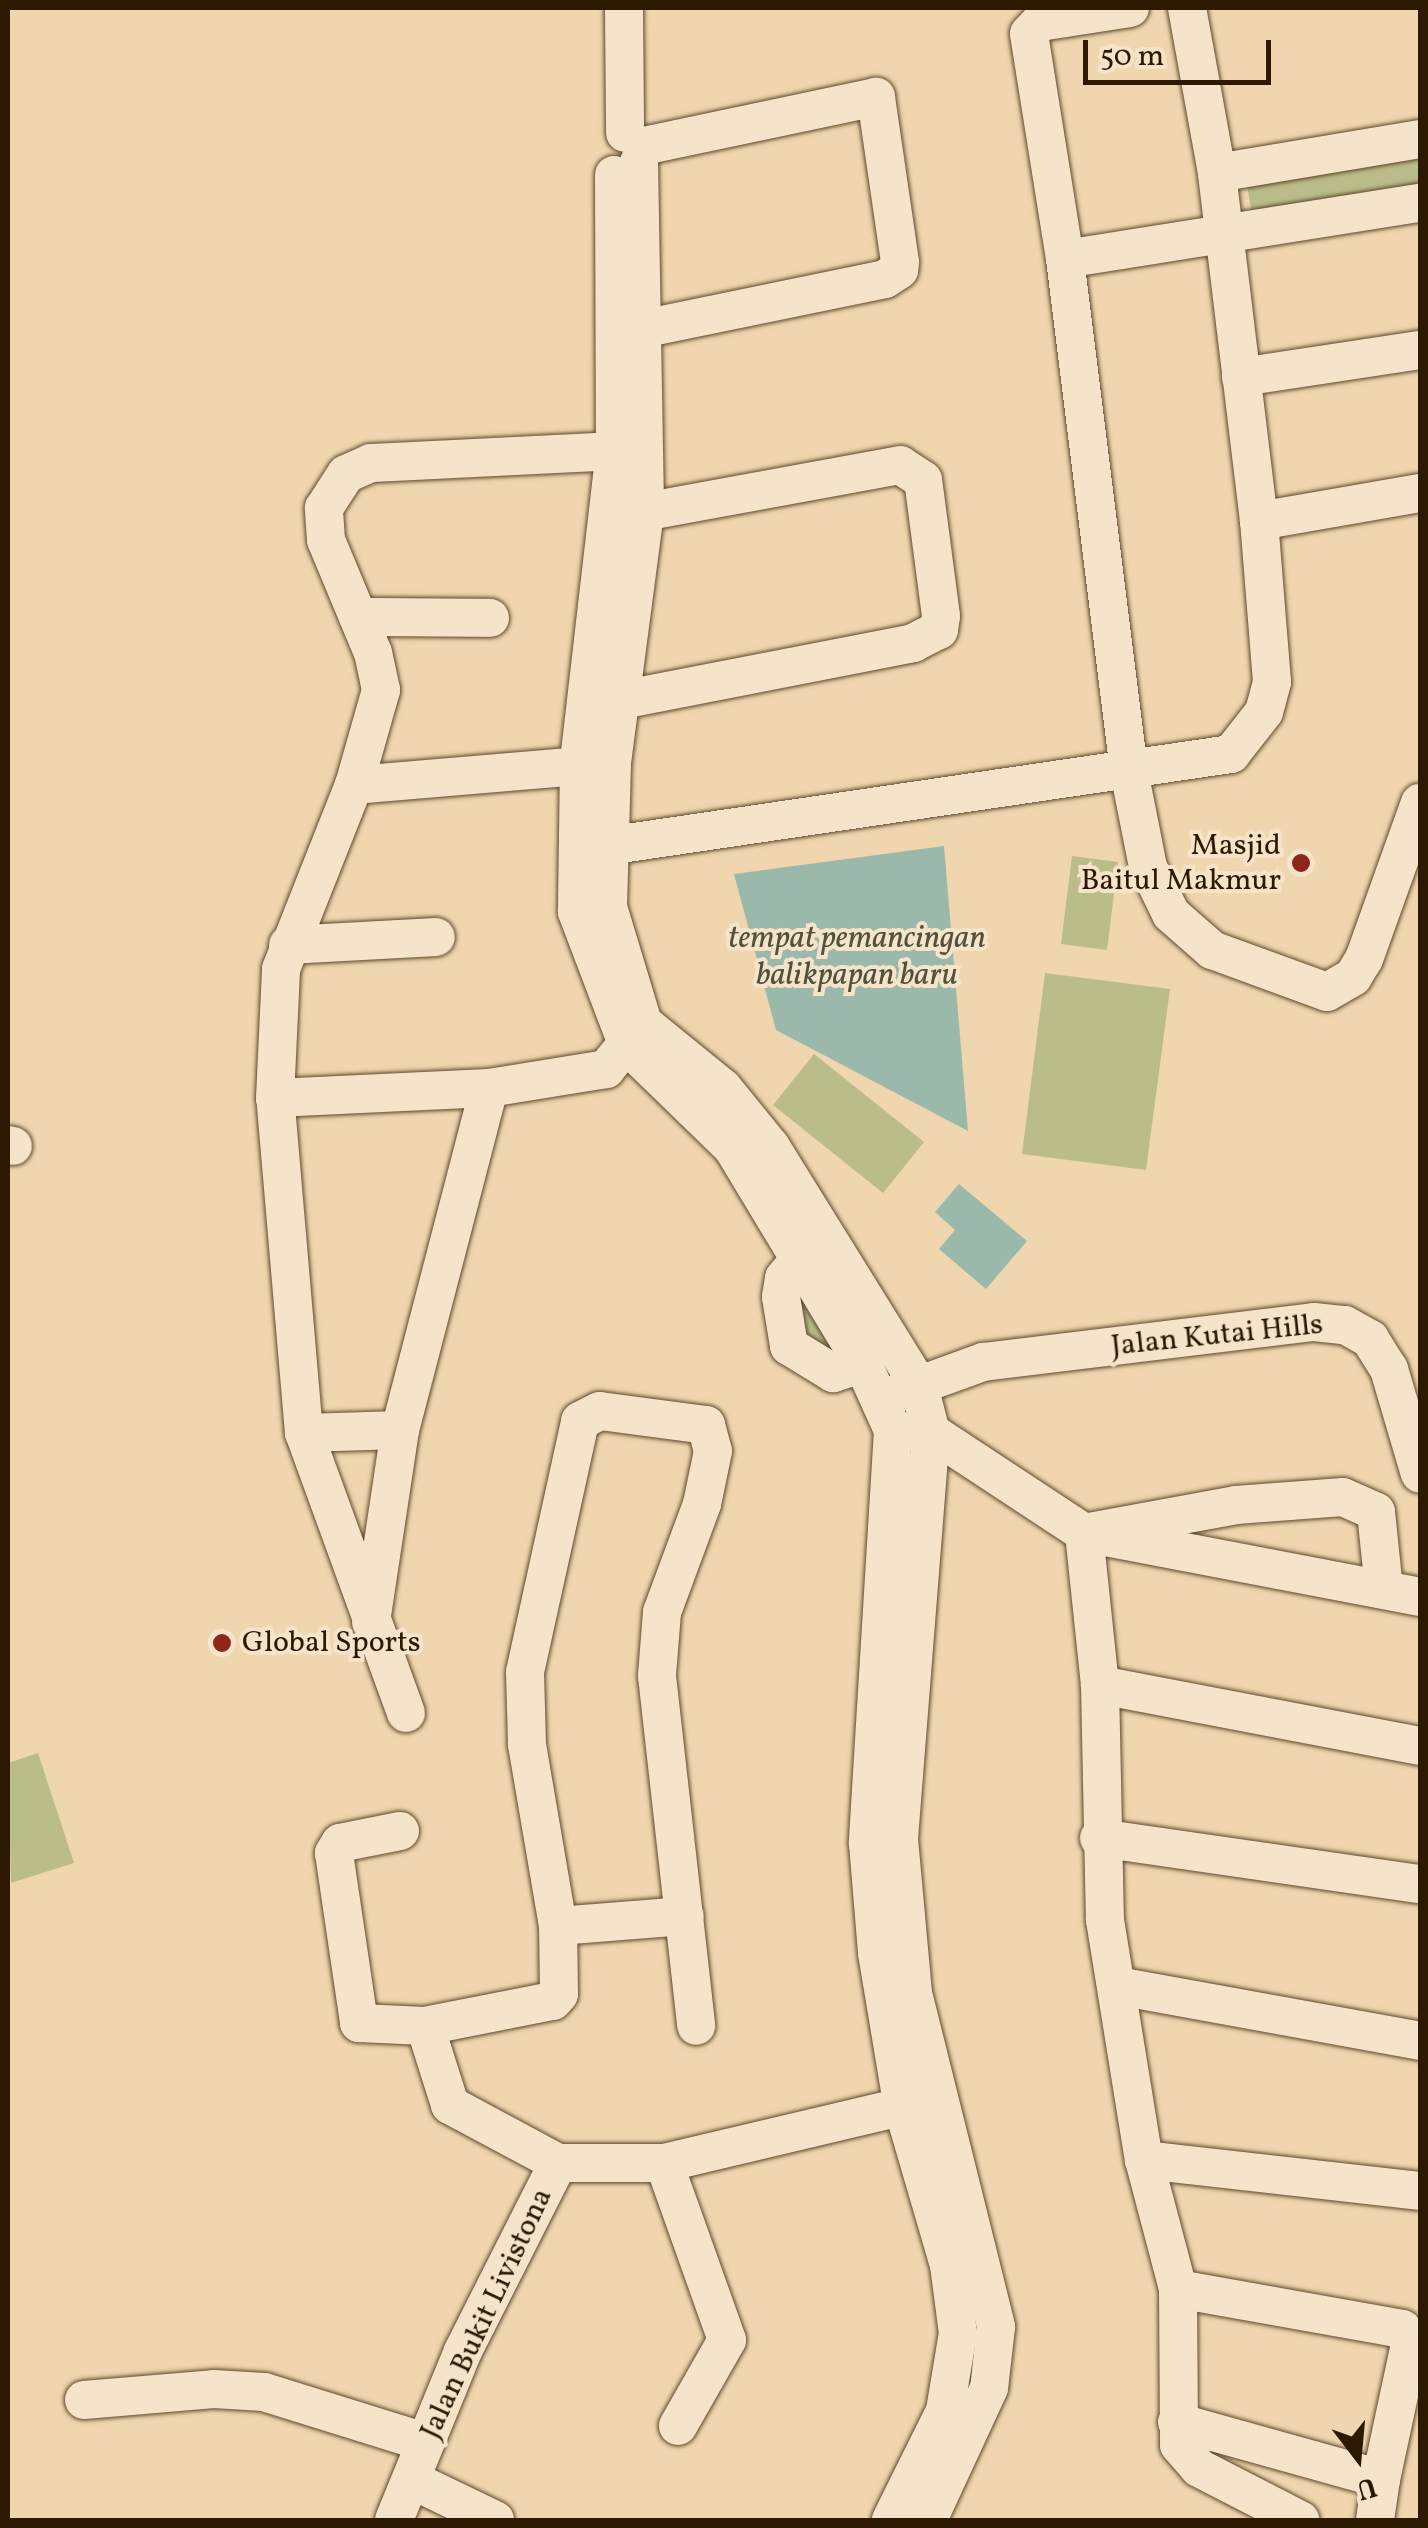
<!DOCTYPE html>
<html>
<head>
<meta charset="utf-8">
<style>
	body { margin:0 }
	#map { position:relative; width:1428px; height:2528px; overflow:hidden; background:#efd6ae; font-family:Vollkorn,serif }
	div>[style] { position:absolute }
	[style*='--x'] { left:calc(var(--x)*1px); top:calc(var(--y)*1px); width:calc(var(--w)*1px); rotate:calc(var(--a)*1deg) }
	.green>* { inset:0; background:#babd8a }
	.water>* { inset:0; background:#9ab9aa }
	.roads { filter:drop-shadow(0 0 2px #5e482c) drop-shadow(0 0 2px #5e482c) }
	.minor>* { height:38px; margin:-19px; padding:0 19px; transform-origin:19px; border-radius:19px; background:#f5e4ca }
	.dots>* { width:28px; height:28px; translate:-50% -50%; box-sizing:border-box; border:5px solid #f5e4ca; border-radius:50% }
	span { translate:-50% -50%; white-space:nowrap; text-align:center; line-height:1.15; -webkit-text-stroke:8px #f5e4ca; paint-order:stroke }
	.poi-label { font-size:30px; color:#2d1801 }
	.right { translate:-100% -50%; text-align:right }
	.left { translate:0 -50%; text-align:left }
	.street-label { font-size:30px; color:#2d1801 }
	.water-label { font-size:32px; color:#53503c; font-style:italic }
	.frame { position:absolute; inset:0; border:10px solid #2d1801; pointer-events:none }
	.north { position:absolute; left:1308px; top:2408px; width:100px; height:100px; -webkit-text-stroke:8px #f5e4ca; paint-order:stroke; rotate:164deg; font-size:28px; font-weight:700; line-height:40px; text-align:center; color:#2d1801 }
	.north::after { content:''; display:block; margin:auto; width:35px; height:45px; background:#2d1801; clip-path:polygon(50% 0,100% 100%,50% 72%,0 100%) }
	.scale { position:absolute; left:1083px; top:40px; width:188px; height:45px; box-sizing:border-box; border:5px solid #2d1801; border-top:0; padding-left:12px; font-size:30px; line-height:35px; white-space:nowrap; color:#2d1801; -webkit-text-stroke:8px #f5e4ca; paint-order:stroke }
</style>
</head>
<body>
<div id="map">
	<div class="green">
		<div style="clip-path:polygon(1420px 148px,1420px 189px,1253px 220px,1246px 180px)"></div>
		<div style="clip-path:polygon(1072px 856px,1118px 862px,1107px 950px,1061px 944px)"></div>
		<div style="clip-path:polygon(1045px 973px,1170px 989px,1146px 1170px,1022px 1154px)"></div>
		<div style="clip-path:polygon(814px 1054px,924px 1142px,883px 1193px,773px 1105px)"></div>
		<div style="clip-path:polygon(803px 1283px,836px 1351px,810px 1356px,788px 1306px)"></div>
		<div style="clip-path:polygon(38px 1753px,74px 1863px,11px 1883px,8px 1763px)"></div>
	</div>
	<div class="water">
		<div style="clip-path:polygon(944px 846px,968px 1131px,776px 1030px,734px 874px)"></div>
		<div style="clip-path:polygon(959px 1184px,1027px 1241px,986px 1289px,939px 1249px,955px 1230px,935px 1212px)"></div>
	</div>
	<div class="roads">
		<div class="minor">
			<div style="--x:624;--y:8;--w:125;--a:89.5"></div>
			<div style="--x:1130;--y:8;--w:91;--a:171.2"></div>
			<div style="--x:1040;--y:22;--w:16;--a:133"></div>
			<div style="--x:1029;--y:34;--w:228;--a:80.9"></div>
			<div style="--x:1065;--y:259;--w:516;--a:82.87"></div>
			<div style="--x:1129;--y:771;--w:98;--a:78.8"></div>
			<div style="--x:1148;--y:867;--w:52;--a:63.9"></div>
			<div style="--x:1171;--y:914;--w:55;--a:41.3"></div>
			<div style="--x:1212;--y:950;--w:122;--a:20.1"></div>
			<div style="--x:1327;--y:992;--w:30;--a:-30"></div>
			<div style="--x:1353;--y:977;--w:21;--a:-59"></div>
			<div style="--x:1364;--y:959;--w:166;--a:-70.3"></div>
			<div style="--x:639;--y:162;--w:350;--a:89"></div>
			<div style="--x:645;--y:512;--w:254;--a:97.5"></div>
			<div style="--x:612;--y:764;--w:143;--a:91.6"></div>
			<div style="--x:608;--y:907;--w:121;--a:73.2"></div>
			<div style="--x:643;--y:1023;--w:103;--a:39.1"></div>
			<div style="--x:723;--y:1088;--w:76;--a:50.9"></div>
			<div style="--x:771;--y:1147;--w:281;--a:58.2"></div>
			<div style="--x:919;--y:1386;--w:48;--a:75.4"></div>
			<div style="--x:931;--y:1432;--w:408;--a:94.5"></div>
			<div style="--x:899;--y:1839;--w:155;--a:84.8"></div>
			<div style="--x:913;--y:1993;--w:344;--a:76"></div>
			<div style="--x:996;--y:2327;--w:61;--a:96.5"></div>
			<div style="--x:989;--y:2388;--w:145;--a:114.8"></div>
			<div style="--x:1217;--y:173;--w:206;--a:-9.5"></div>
			<div style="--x:614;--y:175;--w:275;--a:89.8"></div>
			<div style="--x:615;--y:450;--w:315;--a:96.6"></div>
			<div style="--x:579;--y:763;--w:149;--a:90.8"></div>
			<div style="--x:577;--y:912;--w:143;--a:69.2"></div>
			<div style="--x:628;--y:1046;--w:145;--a:44.2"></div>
			<div style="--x:732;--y:1147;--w:253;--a:58.9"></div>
			<div style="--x:863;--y:1364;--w:72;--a:65.6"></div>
			<div style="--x:893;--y:1430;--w:414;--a:93.5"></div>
			<div style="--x:868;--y:1843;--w:110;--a:85.3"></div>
			<div style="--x:877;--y:1953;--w:157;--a:80.5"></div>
			<div style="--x:903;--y:2108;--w:164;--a:73.7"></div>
			<div style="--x:949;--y:2265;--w:69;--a:82.5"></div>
			<div style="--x:958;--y:2333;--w:79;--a:99.5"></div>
			<div style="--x:945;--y:2411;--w:122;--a:116.4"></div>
			<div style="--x:1065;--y:259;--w:359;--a:-9"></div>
			<div style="--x:642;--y:329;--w:248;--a:-11.6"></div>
			<div style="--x:885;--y:279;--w:17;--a:-33"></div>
			<div style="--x:899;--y:270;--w:8;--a:-83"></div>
			<div style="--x:900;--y:262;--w:167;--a:-98.3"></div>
			<div style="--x:876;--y:97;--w:238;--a:168.1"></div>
			<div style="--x:1241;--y:377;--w:181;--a:-8.6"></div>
			<div style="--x:1259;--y:521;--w:163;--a:-9.9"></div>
			<div style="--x:358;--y:617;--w:132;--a:0.4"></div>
			<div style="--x:621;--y:700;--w:298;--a:-11"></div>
			<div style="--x:913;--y:643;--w:29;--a:-27"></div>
			<div style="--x:939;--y:630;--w:14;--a:-82"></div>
			<div style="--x:941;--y:616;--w:137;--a:-97.5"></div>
			<div style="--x:923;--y:480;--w:27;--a:-147"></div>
			<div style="--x:900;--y:465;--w:259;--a:169.6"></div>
			<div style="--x:354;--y:785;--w:251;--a:-4.8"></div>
			<div style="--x:607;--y:846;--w:631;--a:-8.39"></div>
			<div style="--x:1231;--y:754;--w:53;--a:-51.8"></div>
			<div style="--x:1264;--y:712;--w:31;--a:-75"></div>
			<div style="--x:1272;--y:682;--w:162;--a:-94.6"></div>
			<div style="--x:1259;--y:521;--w:351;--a:-96.9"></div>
			<div style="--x:1217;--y:173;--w:168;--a:-100.3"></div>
			<div style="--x:288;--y:945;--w:148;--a:-3.1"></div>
			<div style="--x:275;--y:1098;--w:214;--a:-2.7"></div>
			<div style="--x:489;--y:1088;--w:119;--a:-9.2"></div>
			<div style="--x:606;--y:1069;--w:57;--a:-50.7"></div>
			<div style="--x:8;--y:1145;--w:5;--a:11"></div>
			<div style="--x:799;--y:1260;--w:23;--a:130"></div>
			<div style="--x:784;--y:1278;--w:19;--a:99"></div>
			<div style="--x:781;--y:1297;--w:50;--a:80.7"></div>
			<div style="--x:789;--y:1346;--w:52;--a:31.5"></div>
			<div style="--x:833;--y:1373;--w:31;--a:-17"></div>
			<div style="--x:895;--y:1394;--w:94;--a:-20"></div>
			<div style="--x:983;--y:1362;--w:333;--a:-6.9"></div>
			<div style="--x:1314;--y:1322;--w:31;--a:6"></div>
			<div style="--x:1345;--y:1325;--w:29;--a:29"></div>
			<div style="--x:1370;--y:1339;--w:36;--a:58"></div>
			<div style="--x:1389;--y:1369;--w:109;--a:73.6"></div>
			<div style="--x:912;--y:1431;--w:19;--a:3"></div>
			<div style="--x:931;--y:1432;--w:183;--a:33.4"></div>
			<div style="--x:1084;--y:1533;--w:153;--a:84"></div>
			<div style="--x:1100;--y:1685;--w:235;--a:88.8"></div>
			<div style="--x:1105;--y:1920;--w:243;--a:80.8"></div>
			<div style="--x:1144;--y:2160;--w:133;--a:75.2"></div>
			<div style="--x:1178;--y:2289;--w:156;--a:89.6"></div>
			<div style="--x:1179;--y:2445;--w:30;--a:49"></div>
			<div style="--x:1199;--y:2468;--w:114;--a:27.2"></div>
			<div style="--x:304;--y:1433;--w:96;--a:-1.8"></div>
			<div style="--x:1084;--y:1533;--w:155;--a:-10.4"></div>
			<div style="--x:1236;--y:1505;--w:107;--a:-4.3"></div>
			<div style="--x:1343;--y:1497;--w:36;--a:24"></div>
			<div style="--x:1376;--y:1512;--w:78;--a:84.1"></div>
			<div style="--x:1106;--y:1537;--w:320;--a:10.8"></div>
			<div style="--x:371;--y:1622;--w:194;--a:-81.4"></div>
			<div style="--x:400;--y:1430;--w:353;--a:-75.4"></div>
			<div style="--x:1100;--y:1685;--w:326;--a:10.8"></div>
			<div style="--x:406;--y:1713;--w:298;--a:-110"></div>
			<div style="--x:304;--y:1433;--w:336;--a:-94.9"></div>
			<div style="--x:275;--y:1098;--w:129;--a:-87.3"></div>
			<div style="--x:281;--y:969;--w:198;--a:-68.4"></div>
			<div style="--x:354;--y:785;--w:99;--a:-74.1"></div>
			<div style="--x:381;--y:690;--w:38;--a:-102"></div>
			<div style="--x:373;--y:653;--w:122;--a:-112.6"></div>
			<div style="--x:326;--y:540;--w:32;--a:-94"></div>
			<div style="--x:324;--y:508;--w:40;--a:-57.1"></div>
			<div style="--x:346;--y:474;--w:27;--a:-24"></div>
			<div style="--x:371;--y:463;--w:268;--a:-2.8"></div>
			<div style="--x:400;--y:1831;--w:61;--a:168.7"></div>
			<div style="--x:340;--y:1843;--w:12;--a:121"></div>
			<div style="--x:334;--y:1853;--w:172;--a:81.6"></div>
			<div style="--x:359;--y:2023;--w:66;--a:2.6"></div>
			<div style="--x:425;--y:2026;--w:130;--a:-11.1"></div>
			<div style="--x:553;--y:2001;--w:9;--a:-49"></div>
			<div style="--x:559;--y:1994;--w:68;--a:-90.8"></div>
			<div style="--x:558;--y:1926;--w:185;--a:-99.7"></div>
			<div style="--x:527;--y:1744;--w:72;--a:-91.6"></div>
			<div style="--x:525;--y:1672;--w:257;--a:-77.6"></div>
			<div style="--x:580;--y:1421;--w:22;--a:-27"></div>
			<div style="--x:600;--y:1411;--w:107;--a:7.5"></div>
			<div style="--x:706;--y:1425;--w:27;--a:75"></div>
			<div style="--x:713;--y:1451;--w:54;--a:101.7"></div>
			<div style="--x:702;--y:1504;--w:115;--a:110.3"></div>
			<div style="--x:662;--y:1612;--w:64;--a:94.5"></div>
			<div style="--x:657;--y:1676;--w:352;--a:83.6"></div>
			<div style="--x:1099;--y:1838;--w:324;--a:8.2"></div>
			<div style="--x:558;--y:1926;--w:127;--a:-4.5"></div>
			<div style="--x:1118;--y:1986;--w:307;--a:10.3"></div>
			<div style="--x:425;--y:2026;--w:83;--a:72.4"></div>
			<div style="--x:450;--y:2105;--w:123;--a:28.2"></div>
			<div style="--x:558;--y:2163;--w:106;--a:0"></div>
			<div style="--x:664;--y:2163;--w:269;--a:-13.3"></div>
			<div style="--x:1144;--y:2160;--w:278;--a:6.4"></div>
			<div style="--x:664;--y:2163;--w:188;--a:70.4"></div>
			<div style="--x:727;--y:2340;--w:99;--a:119.7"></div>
			<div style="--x:1178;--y:2289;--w:228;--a:10.1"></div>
			<div style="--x:1402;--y:2329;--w:17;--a:62"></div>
			<div style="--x:1410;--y:2344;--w:138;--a:102.1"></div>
			<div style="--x:84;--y:2400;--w:130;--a:-4.8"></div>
			<div style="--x:214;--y:2389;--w:50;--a:3.4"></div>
			<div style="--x:264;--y:2392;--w:169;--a:17.3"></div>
			<div style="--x:1177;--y:2422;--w:212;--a:15.6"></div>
			<div style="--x:1381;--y:2479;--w:41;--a:98.3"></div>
			<div style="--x:414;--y:2481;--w:90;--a:25.7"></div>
			<div style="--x:394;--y:2520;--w:183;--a:-67.8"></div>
			<div style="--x:463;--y:2351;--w:211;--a:-63.2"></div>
		</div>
	</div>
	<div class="dots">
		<div style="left:1301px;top:863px;background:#8f2418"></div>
		<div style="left:222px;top:1643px;background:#8f2418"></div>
	</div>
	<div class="poi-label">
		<span class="right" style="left:1281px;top:863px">Masjid<br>Baitul Makmur</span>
		<span class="left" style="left:242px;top:1643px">Global Sports</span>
	</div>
	<div class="street-label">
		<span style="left:1217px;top:1336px;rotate:-6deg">Jalan Kutai Hills</span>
		<span style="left:487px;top:2314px;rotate:-65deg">Jalan Bukit Livistona</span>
	</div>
	<div class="water-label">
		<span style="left:857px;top:958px">tempat pemancingan<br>balikpapan baru</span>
	</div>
	<div class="frame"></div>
	<div class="north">U</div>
	<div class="scale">50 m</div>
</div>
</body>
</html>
